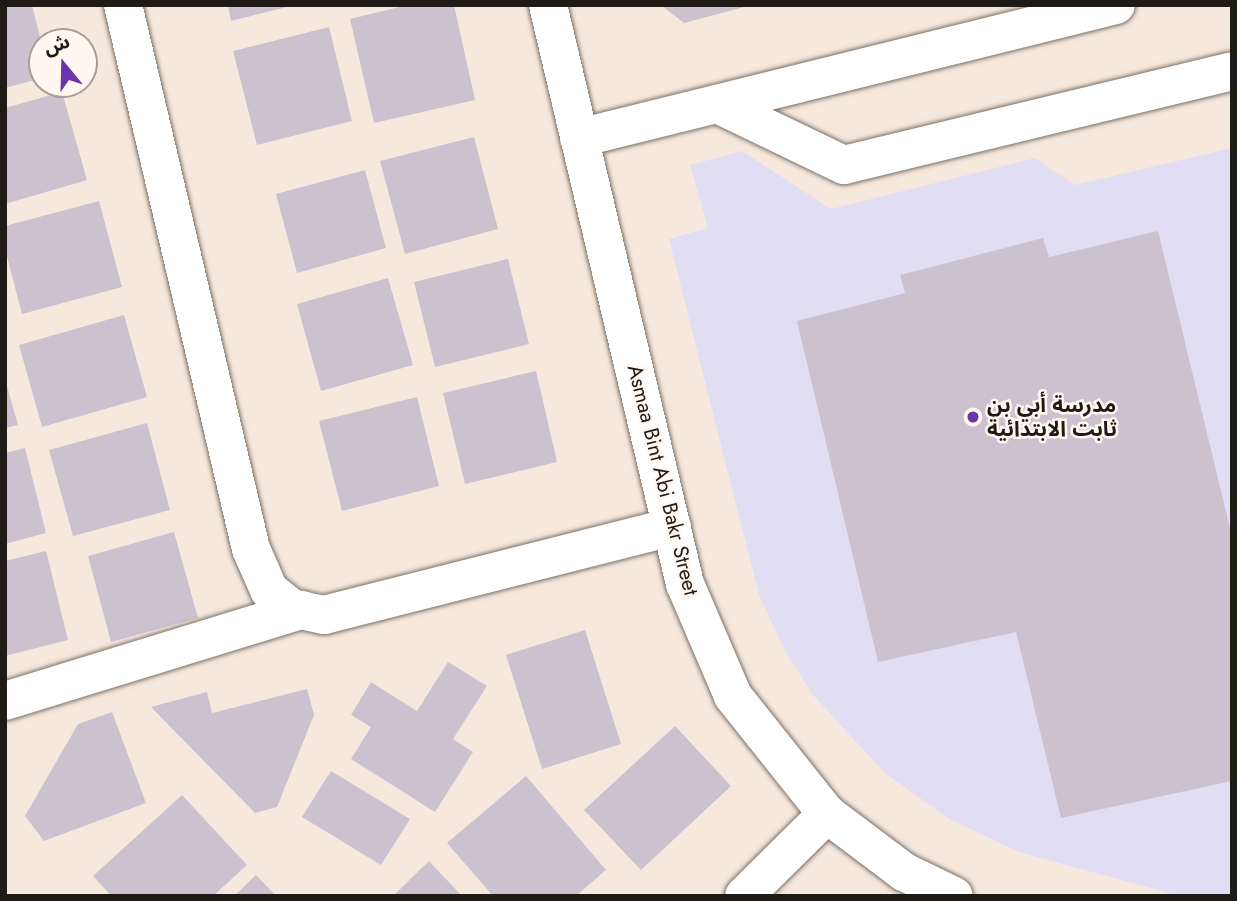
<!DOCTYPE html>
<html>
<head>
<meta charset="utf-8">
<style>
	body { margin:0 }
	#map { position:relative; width:1237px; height:901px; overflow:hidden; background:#f6e8dd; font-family:Jost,"Noto Sans Arabic",sans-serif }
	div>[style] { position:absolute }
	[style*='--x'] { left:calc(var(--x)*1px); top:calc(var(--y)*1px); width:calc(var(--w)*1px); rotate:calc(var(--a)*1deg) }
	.education>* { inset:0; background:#e1def4 }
	.building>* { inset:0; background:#ccc2cf }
	.roads { filter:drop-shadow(0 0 2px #7c7066) drop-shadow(0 0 2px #7c7066) }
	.minor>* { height:38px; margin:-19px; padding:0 19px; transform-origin:19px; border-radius:19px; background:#fff }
	.dots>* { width:19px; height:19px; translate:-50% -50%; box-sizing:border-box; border:4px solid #fff7f0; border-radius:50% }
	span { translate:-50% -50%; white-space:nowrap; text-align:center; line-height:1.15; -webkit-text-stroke:5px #fff7f0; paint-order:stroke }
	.poi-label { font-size:21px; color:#1e1a16; font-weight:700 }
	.left { translate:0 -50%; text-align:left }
	.street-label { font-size:21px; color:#1e1a16 }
	.frame { position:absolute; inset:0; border:7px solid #1e1a16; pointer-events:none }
	.north { position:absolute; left:28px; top:28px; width:70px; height:70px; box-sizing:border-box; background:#fff7f0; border:2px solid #a59f99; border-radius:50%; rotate:341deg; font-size:19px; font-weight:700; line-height:28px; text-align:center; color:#1e1a16 }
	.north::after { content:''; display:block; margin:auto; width:24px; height:32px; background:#6a35ac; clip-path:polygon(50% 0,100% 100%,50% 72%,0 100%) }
</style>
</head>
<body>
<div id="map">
	<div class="education">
		<div style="clip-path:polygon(1232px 148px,1232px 896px,1180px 896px,1019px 852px,949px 819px,885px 773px,813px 695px,785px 651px,759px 595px,669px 239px,708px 228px,690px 165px,742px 151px,831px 209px,1035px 158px,1075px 185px)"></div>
	</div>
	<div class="building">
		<div style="clip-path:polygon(5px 5px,32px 5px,42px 45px,42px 78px,5px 88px)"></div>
		<div style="clip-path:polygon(228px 5px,291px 5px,291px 6px,231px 21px)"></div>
		<div style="clip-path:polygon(408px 5px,454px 5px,475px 100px,374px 123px,350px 19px)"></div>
		<div style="clip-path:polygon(661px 5px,748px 5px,748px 6px,684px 23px)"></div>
		<div style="clip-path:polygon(329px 27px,352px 121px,257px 145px,233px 51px)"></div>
		<div style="clip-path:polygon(62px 92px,87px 180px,5px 204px,5px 108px)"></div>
		<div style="clip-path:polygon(474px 137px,498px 229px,405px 254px,380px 161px)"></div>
		<div style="clip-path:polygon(365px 170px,386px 248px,297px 273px,276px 194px)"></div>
		<div style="clip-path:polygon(99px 201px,122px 287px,22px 314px,5px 249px,5px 226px)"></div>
		<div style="clip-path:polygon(1158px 231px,1232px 536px,1232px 781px,1061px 818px,1016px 632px,878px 662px,797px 321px,905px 293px,900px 275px,1043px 238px,1049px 257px)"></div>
		<div style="clip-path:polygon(508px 259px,529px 344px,435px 367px,414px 282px)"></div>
		<div style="clip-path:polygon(388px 278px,413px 365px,321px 391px,297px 304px)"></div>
		<div style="clip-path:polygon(124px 315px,147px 397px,42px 427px,19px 345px)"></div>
		<div style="clip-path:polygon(536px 371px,557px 462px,465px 484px,443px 393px)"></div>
		<div style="clip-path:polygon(5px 379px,18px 425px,5px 428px)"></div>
		<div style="clip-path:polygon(417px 397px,439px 486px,342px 511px,319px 421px)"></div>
		<div style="clip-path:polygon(147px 423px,170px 510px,73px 536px,49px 450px)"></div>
		<div style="clip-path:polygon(25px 448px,46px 533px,5px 544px,5px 453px)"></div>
		<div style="clip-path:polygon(174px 532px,198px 618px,111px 642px,88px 556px)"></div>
		<div style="clip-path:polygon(46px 551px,68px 640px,5px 656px,5px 561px)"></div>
		<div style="clip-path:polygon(585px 630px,621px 744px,542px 769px,506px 655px)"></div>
		<div style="clip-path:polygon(448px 662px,487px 686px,453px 739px,473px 752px,435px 812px,351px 759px,371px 727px,351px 715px,371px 682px,417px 711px)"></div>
		<div style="clip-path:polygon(307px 689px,314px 715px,277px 807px,255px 813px,151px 707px,207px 692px,212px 713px)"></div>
		<div style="clip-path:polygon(112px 712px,146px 803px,44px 841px,25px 816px,78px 724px)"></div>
		<div style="clip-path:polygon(675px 726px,731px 786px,641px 870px,584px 810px)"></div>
		<div style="clip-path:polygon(331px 771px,410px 819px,381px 865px,302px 817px)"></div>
		<div style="clip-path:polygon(526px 776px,606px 870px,576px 896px,493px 896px,447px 843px)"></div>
		<div style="clip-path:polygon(182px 795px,247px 865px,213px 896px,111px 896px,93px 876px)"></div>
		<div style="clip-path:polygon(429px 861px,462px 896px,393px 896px)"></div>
		<div style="clip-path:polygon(256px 875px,276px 896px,234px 896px)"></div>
	</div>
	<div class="roads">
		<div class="minor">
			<div style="--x:123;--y:5;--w:559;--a:76.76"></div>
			<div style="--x:251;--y:549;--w:45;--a:66.3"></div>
			<div style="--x:269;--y:590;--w:28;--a:39"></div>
			<div style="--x:291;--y:608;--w:34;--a:12"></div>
			<div style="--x:324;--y:615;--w:359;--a:-14.2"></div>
			<div style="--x:548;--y:5;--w:595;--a:76.69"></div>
			<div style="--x:685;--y:584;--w:122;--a:66.8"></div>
			<div style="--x:733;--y:696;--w:151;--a:51.5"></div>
			<div style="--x:827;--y:814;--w:96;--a:37"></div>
			<div style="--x:904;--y:872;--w:55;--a:25.6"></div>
			<div style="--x:717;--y:104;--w:141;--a:25.7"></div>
			<div style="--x:844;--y:165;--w:399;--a:-13.6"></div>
			<div style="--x:579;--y:138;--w:553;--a:-13.91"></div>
			<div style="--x:5;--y:701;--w:310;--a:-17.1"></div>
			<div style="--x:744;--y:896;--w:117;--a:-44.7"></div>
		</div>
	</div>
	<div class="dots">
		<div style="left:973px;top:417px;background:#6a35ac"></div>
	</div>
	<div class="poi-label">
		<span class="left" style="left:987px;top:417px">مدرسة أبي بن<br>ثابت الابتدائية</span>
	</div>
	<div class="street-label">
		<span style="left:663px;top:480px;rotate:76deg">Asmaa Bint Abi Bakr Street</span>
	</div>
	<div class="frame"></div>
	<div class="north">ش</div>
</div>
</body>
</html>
